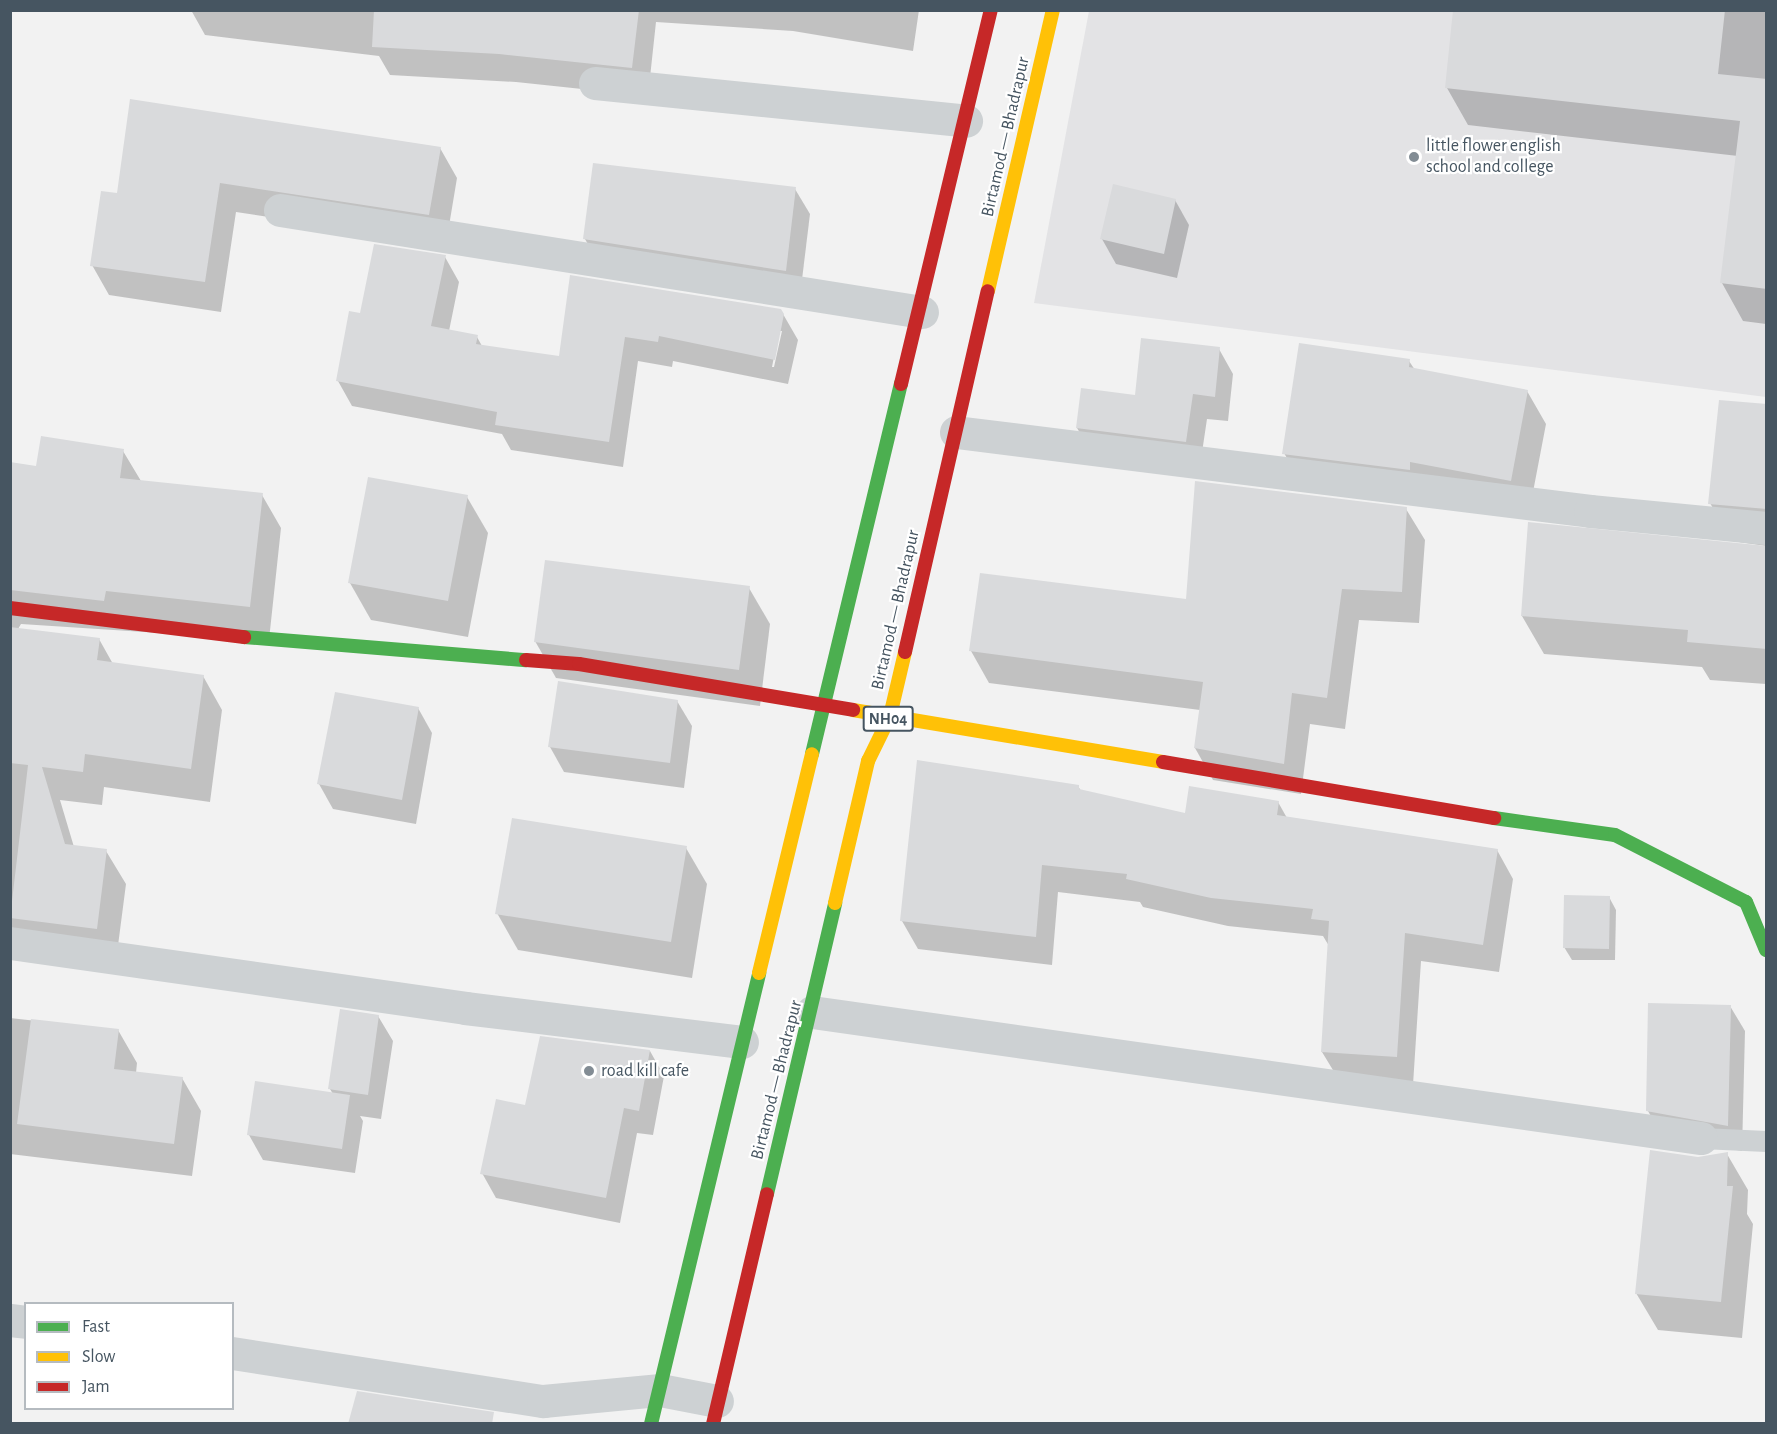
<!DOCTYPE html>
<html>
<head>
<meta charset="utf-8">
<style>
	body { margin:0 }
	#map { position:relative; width:1777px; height:1434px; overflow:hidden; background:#f2f2f2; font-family:"Alegreya Sans",sans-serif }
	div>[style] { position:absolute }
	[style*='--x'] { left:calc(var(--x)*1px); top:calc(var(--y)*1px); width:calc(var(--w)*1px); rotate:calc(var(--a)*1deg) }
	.education>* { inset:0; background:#e3e3e5 }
	.shadow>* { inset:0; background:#0003 }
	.building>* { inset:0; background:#d9dadc }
	.lane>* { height:21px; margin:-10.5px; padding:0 10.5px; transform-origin:10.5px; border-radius:10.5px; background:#cdd1d3 }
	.street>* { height:33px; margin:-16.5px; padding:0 16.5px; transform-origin:16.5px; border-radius:16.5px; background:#cdd1d3 }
	.fast>* { height:14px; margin:-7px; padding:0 7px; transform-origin:7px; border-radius:7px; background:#4caf50 }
	.slow>* { height:14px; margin:-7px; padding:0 7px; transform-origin:7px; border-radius:7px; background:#ffc107 }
	.jam>* { height:14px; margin:-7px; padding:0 7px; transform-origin:7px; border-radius:7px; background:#c62828 }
	.dots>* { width:16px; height:16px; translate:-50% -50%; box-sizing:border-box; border:3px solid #fff; border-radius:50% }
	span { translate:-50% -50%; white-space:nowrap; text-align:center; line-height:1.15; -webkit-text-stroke:4.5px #fff; paint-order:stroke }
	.shield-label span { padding:2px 4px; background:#fff; border:2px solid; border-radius:4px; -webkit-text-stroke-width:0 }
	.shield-label { font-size:16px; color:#465561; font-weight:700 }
	.street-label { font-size:18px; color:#465561 }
	.poi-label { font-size:18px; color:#465561 }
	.left { translate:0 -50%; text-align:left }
	.frame { position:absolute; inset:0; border:12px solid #465561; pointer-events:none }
	.legend { position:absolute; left:24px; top:1302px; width:210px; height:108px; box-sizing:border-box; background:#fff; border:2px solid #b5bbc0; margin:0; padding:8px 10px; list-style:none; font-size:18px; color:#465561 }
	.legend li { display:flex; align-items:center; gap:12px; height:30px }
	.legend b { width:30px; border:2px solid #b5bbc0 }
</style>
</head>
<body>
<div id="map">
	<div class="education">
		<div style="clip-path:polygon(1089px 11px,1766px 11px,1766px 397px,1034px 303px)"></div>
	</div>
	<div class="shadow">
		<div style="clip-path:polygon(191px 10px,919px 10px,913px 51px,793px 31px,656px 22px,648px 96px,516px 82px,390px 75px,379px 56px,205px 35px)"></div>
		<div style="clip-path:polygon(1455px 10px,1766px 10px,1766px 324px,1743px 321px,1722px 283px,1738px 156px,1468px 125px,1447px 88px)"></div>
		<div style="clip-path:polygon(440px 148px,457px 178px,446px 244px,236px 212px,221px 312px,109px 295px,92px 265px,118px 195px)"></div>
		<div style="clip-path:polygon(795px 189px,810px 214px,800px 296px,599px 264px,585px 239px)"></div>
		<div style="clip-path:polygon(1175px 200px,1189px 225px,1177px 278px,1116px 264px,1102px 239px)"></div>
		<div style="clip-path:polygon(evenodd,445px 257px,459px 282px,449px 331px,477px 337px,482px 346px,560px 357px,572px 277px,783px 314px,798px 340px,788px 384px,673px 361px,672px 367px,638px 361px,623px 467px,511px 450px,502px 434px,352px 406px,338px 381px,361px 314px,445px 257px,779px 331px,782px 331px,774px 367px,772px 367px,779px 331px)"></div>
		<div style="clip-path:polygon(1219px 349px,1233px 374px,1228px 421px,1207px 419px,1200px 466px,1092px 453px,1077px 428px)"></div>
		<div style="clip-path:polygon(1409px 361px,1415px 370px,1527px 391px,1546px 424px,1529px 513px,1303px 486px,1284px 453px)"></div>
		<div style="clip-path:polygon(1766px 406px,1766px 546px,1732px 541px,1710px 503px)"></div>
		<div style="clip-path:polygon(123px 451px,141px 481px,262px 495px,281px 528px,269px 640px,21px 624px,18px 629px,99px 639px,113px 664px,203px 676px,222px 710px,210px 802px,104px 787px,102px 805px,60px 800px,74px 847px,106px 851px,126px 884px,116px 961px,10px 946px,10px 463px,37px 468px)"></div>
		<div style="clip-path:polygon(467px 497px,488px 533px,468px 637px,371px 620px,350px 583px)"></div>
		<div style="clip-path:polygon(1406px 509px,1425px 540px,1419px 623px,1359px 620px,1345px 729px,1310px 724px,1301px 794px,1213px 780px,1195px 748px,1200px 710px,989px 683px,971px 651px,1188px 601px)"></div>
		<div style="clip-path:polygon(1766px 548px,1766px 684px,1710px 680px,1702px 667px,1544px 654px,1522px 616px)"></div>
		<div style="clip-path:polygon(749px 588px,770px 624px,760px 706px,556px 678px,535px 641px)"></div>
		<div style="clip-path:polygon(677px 701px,692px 726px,684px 788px,564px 772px,550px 747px)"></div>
		<div style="clip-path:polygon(418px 708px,432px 733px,416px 824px,333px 809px,319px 784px)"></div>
		<div style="clip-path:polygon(1078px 786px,1081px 791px,1186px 815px,1278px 802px,1287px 818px,1497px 850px,1513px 879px,1499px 972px,1421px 961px,1413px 1085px,1339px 1080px,1322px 1052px,1329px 946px,1323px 936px,1228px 926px,1143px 907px,1140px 902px,1058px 892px,1052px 965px,918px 949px,902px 921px)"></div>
		<div style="clip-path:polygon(686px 848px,707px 884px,692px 978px,518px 950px,497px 913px)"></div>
		<div style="clip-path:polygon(1609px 897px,1616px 910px,1615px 960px,1572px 960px,1564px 947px)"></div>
		<div style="clip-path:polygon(1730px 1006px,1745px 1031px,1742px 1151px,1662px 1136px,1648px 1111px)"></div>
		<div style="clip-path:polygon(378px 1016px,393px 1041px,381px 1119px,360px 1116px,363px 1121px,355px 1173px,263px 1160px,249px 1135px,333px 1094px,330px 1089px)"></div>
		<div style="clip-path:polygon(10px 1018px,118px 1030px,137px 1063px,136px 1073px,182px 1078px,201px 1111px,192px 1176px,10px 1154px)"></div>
		<div style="clip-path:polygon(650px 1051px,664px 1076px,653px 1135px,637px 1133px,620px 1223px,496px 1198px,482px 1173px,526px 1107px)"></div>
		<div style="clip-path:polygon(1727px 1154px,1748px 1190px,1747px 1214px,1753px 1224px,1742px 1338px,1658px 1330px,1636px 1293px,1698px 1158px)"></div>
	</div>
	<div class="building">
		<div style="clip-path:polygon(374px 10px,639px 10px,632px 68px,499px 54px,372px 47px)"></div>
		<div style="clip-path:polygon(1453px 10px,1725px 10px,1718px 74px,1767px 79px,1767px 289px,1720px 283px,1740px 121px,1445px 88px)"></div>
		<div style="clip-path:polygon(130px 99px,441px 147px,429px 215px,220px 183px,205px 282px,90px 266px,101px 191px,117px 193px)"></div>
		<div style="clip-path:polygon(593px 163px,796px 187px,786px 271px,583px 239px)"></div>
		<div style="clip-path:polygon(1113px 184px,1176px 199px,1164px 254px,1100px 239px)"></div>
		<div style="clip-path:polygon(374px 244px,446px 255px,431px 326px,478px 335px,476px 344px,559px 356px,570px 275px,781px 309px,784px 314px,775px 360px,659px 336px,658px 342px,625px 337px,609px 442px,495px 425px,497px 412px,336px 381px,349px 311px,360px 313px)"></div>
		<div style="clip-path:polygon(1141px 338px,1220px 347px,1215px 397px,1193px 394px,1186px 442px,1076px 428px,1081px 388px,1135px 395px)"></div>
		<div style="clip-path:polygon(1299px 343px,1410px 359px,1409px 367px,1528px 390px,1511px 481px,1410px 462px,1410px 470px,1282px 454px)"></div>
		<div style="clip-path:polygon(1719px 400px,1767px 404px,1767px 509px,1708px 504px)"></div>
		<div style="clip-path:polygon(41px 436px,124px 449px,120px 478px,263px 493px,250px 607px,106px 591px,104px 601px,10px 590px,10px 462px,36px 466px)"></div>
		<div style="clip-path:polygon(368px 477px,468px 495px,448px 601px,348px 583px)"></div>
		<div style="clip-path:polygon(1195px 481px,1407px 507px,1402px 592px,1342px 589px,1327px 698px,1292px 693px,1284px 764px,1194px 748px,1203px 682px,969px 651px,980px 573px,1186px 599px)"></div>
		<div style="clip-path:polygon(1528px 522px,1767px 546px,1767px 649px,1687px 642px,1688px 630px,1521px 616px)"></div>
		<div style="clip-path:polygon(545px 560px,750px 586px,739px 670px,534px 642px)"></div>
		<div style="clip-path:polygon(10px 627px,100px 638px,97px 660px,204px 675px,191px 769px,85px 754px,83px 772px,42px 767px,65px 844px,107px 849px,97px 929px,10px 918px,28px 765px,10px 763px)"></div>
		<div style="clip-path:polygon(558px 681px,678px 700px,670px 763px,548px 747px)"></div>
		<div style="clip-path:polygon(335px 692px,419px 707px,402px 800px,317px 784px)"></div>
		<div style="clip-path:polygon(917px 760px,1079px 785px,1079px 789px,1185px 813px,1189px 786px,1279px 801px,1277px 815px,1498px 849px,1483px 945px,1405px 933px,1397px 1057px,1321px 1052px,1329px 921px,1311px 919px,1313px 909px,1211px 898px,1126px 879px,1127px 874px,1042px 865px,1036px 937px,900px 921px)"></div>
		<div style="clip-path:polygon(512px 818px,687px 846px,671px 942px,495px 914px)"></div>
		<div style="clip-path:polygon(1564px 895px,1610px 896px,1609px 949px,1563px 948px)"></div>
		<div style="clip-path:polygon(1648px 1003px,1731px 1005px,1728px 1126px,1646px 1111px)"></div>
		<div style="clip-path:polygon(340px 1009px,379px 1015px,368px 1095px,328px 1089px)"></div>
		<div style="clip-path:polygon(31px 1019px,119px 1029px,114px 1069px,183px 1077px,174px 1144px,17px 1124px)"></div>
		<div style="clip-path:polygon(540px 1036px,650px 1050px,639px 1111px,624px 1108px,606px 1198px,480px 1174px,496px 1099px,525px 1105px)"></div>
		<div style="clip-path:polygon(255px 1081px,350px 1095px,342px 1149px,247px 1135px)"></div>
		<div style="clip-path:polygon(1650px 1150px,1698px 1157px,1728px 1152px,1727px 1186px,1733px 1186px,1721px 1302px,1635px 1294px)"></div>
		<div style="clip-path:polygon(357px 1391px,494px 1412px,492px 1424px,348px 1424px)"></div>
	</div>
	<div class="lane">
		<div style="--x:1701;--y:1138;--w:65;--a:2.6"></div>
	</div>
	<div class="street">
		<div style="--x:595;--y:83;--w:373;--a:5.8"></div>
		<div style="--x:280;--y:210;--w:650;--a:9.03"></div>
		<div style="--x:956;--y:432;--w:639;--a:7.1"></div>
		<div style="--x:1590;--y:511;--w:177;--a:5.5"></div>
		<div style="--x:10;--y:943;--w:460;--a:8.1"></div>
		<div style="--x:465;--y:1008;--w:279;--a:7"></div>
		<div style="--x:812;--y:1012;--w:898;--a:8.07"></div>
		<div style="--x:10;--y:1320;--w:16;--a:7"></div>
		<div style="--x:232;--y:1353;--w:315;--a:8.8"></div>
		<div style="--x:543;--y:1401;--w:118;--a:-5.4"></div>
		<div style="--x:660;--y:1390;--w:58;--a:10.9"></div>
	</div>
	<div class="fast">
		<div style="--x:244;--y:637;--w:283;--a:4.7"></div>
		<div style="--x:812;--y:754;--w:381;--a:-76.5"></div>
		<div style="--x:1494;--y:818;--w:122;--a:8"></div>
		<div style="--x:1615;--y:835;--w:147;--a:27.1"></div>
		<div style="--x:1746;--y:902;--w:52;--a:67.4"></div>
		<div style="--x:767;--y:1194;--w:299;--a:-76.8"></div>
		<div style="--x:651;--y:1424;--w:464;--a:-76.5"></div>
	</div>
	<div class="slow">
		<div style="--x:988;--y:291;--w:288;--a:-77"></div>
		<div style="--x:853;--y:710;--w:314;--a:9.5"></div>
		<div style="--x:835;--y:903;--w:146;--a:-76.9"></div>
		<div style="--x:868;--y:761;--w:50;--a:-63.9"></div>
		<div style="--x:890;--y:716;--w:66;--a:-76.8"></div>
		<div style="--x:759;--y:973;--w:225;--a:-76.4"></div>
	</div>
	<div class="jam">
		<div style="--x:901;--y:384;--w:385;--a:-76.5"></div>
		<div style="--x:10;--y:608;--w:236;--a:7.1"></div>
		<div style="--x:905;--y:652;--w:370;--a:-77.1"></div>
		<div style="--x:526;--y:660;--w:53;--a:4.3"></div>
		<div style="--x:579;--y:664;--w:278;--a:9.5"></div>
		<div style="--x:1163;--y:762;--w:336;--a:9.6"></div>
		<div style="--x:713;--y:1424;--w:236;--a:-76.8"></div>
	</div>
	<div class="dots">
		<div style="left:1414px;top:157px;background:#828c94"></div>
		<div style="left:589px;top:1071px;background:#828c94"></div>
	</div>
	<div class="shield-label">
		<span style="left:888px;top:719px">NH04</span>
	</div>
	<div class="street-label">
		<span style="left:1006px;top:137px;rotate:-77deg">Birtamod — Bhadrapur</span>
		<span style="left:896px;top:610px;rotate:-77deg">Birtamod — Bhadrapur</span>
		<span style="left:777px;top:1080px;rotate:-76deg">Birtamod — Bhadrapur</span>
	</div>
	<div class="poi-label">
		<span class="left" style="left:1426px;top:157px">little flower english<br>school and college</span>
		<span class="left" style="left:601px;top:1071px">road kill cafe</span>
	</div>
	<div class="frame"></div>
	<ul class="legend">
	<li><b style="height:8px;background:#4caf50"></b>Fast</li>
	<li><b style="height:8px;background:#ffc107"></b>Slow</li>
	<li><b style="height:8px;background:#c62828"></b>Jam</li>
	</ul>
</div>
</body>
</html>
